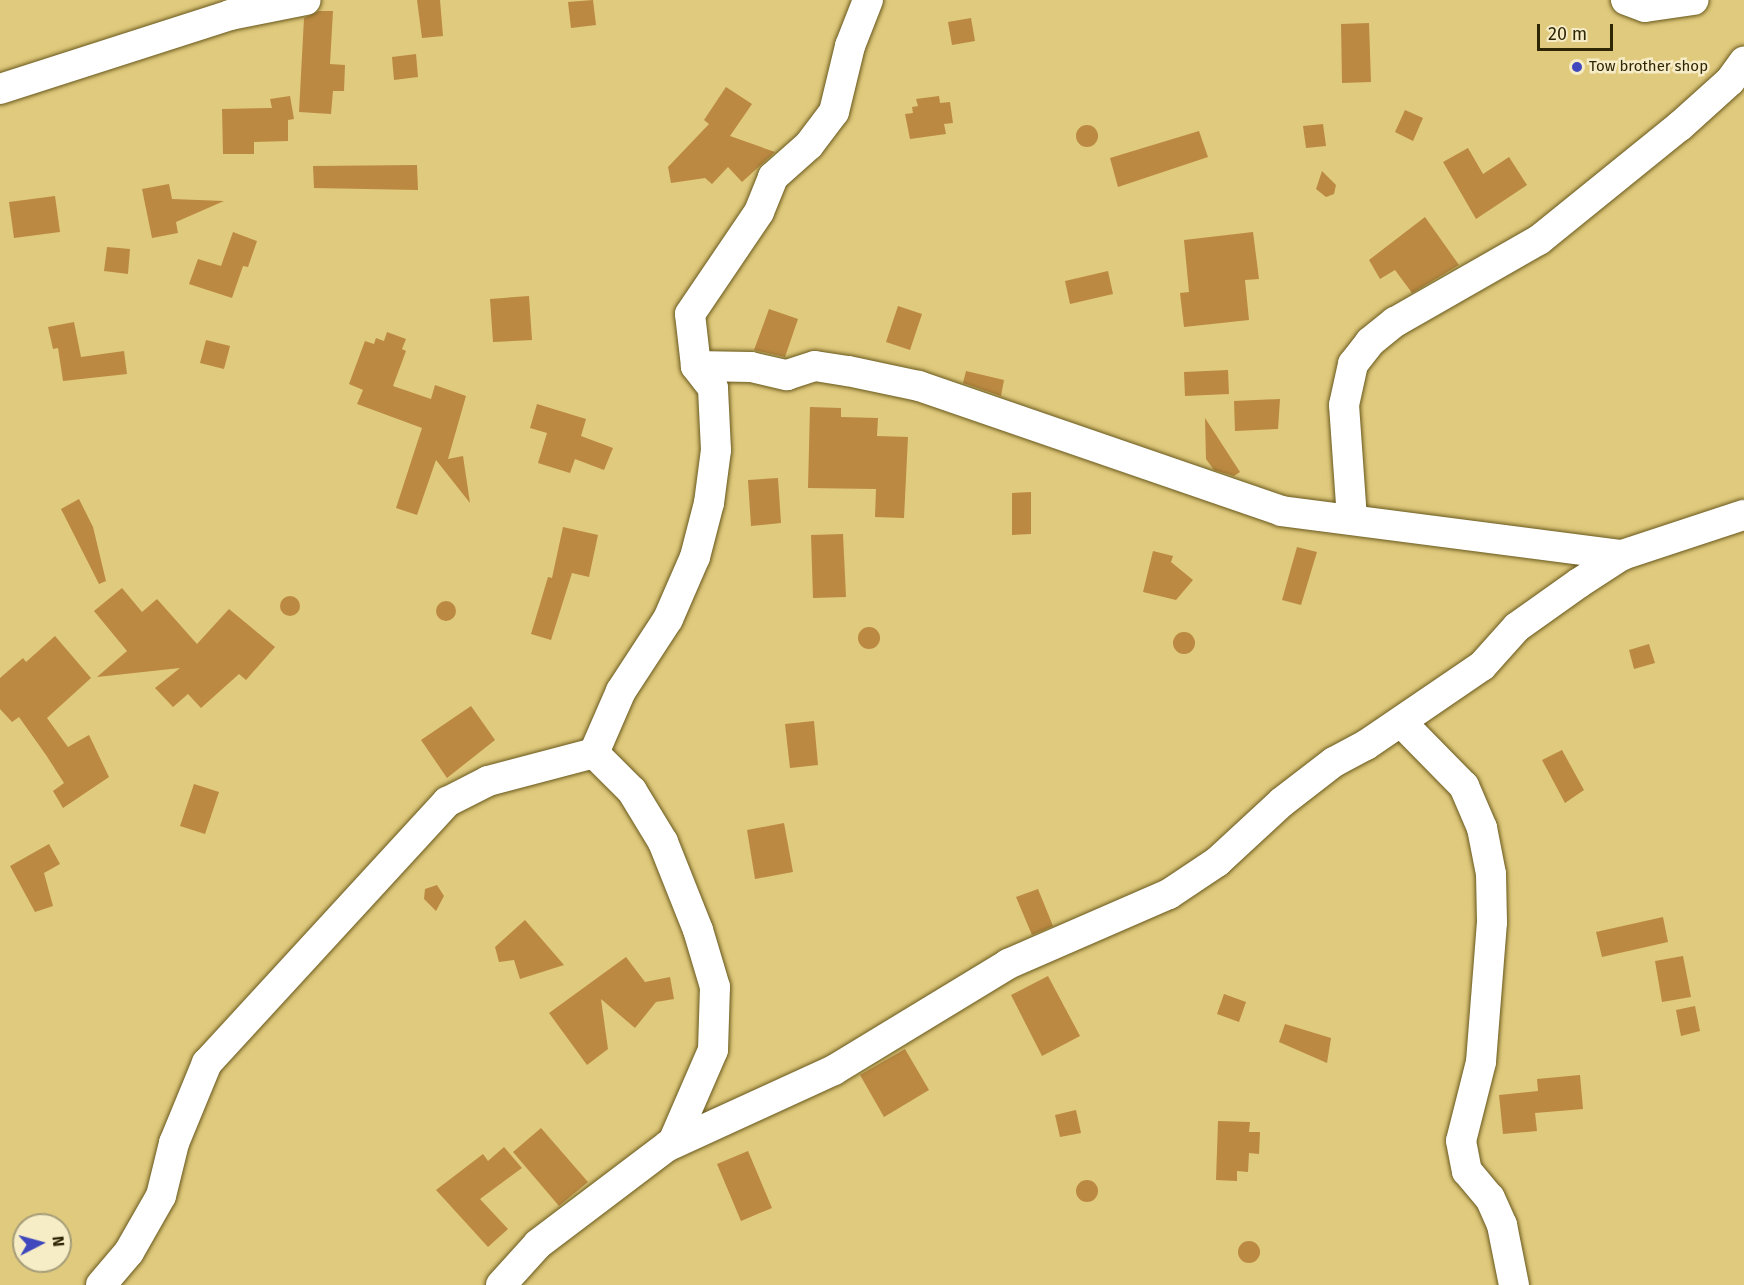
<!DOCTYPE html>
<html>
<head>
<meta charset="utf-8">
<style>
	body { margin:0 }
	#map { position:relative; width:1744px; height:1285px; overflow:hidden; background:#e0ca7d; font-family:"Fira Sans",sans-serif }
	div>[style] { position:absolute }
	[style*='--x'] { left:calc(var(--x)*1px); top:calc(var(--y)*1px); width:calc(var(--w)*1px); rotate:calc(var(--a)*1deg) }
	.building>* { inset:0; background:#bb8942 }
	.round { border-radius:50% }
	.roads { filter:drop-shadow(0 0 2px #68581d) drop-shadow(0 0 2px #68581d) }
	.minor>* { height:30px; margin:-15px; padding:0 15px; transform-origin:15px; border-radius:15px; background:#fff }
	.dots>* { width:16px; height:16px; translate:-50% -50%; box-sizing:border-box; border:3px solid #f6ecc6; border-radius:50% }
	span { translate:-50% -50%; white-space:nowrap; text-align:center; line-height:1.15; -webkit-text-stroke:5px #f6ecc6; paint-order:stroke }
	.poi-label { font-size:15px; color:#2f2605 }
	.left { translate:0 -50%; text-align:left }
	.north { position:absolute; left:12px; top:1213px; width:60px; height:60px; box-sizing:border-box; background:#f6ecc6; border:2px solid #a69d79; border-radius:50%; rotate:84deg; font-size:16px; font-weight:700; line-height:24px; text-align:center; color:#2f2605 }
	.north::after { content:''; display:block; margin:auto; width:21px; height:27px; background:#3f48bc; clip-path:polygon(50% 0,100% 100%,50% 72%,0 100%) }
	.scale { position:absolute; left:1537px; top:24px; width:76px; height:27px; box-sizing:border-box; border:3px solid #2f2605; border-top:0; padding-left:8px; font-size:18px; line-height:21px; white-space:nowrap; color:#2f2605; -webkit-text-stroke:4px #f6ecc6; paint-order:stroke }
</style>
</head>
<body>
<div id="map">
	<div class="building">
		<div style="clip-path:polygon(417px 0,440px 0,443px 36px,422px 38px)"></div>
		<div style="clip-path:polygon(593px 0,596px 25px,571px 28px,568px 2px)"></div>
		<div style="clip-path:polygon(319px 11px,333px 11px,330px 64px,345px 65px,344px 91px,333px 91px,331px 114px,299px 112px,304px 18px)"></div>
		<div style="clip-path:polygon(971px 18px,975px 41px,952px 45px,948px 22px)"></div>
		<div style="clip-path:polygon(1369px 23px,1371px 82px,1342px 83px,1341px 24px)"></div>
		<div style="clip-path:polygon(416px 54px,418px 77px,394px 80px,392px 57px)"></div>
		<div style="clip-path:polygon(726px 87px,752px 104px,730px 136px,775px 152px,742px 182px,728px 167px,712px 184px,705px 178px,671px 183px,668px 167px,709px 124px,704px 120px)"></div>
		<div style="clip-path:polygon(290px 96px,294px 119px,288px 120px,288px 141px,254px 142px,254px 154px,223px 154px,222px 109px,272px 108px,270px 99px)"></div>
		<div style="clip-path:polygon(939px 96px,940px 103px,950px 102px,953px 123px,944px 124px,946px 134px,910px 139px,905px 114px,913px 113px,912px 107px,918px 106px,916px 99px)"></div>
		<div style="clip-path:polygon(1405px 110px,1423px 118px,1413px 141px,1395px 132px)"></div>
		<div style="clip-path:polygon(1323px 124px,1326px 146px,1306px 148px,1303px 126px)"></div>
		<div class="round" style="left:1076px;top:125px;width:22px;height:22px"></div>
		<div style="clip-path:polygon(1199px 131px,1208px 157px,1118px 187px,1110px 158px)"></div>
		<div style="clip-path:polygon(1468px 148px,1483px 174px,1509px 157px,1527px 185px,1476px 219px,1443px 162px)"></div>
		<div style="clip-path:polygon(417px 165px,418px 190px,314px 188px,313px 166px)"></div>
		<div style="clip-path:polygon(1322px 171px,1336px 185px,1334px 194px,1326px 197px,1316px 189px)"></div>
		<div style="clip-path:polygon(169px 184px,172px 199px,224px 201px,176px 222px,178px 233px,152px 238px,142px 189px)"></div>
		<div style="clip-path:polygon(55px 196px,60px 232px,14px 238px,9px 202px)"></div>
		<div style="clip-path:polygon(1425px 217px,1459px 265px,1412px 293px,1395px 270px,1380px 279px,1369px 260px)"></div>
		<div style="clip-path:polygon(233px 232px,257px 241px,248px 267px,243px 266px,232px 298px,189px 284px,198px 259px,221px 266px)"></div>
		<div style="clip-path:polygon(1253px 232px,1259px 279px,1245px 280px,1249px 320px,1184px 327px,1180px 293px,1189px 292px,1184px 240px)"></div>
		<div style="clip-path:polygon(107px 247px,130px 249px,128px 274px,104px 271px)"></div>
		<div style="clip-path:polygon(1108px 271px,1113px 294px,1070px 304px,1065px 281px)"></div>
		<div style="clip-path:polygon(529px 296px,532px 340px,493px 342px,490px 299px)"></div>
		<div style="clip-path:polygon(898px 306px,922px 314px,910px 350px,886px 342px)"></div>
		<div style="clip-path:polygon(769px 309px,798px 319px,785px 357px,754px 350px)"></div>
		<div style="clip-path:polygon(74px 322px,81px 357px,124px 351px,127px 374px,63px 381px,58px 348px,53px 349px,48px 327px)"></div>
		<div style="clip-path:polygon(387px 332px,406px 339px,402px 349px,406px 351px,393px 386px,431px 399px,435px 385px,466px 396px,448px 459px,463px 456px,470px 503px,436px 460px,417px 515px,396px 508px,422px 428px,357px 404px,363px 390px,349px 384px,365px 341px,374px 344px,376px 338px,384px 341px)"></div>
		<div style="clip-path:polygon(206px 340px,230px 346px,224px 369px,200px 363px)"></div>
		<div style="clip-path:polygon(1228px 370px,1229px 394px,1185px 396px,1184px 372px)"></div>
		<div style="clip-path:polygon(966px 371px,1004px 380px,1001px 396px,963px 383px)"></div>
		<div style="clip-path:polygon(1280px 399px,1278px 429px,1235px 431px,1234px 401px)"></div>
		<div style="clip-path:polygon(537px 404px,586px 419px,581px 436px,613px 448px,604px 470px,575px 459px,570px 473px,538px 463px,547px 433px,530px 428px)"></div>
		<div style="clip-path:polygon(810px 407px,841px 408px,841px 417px,878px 418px,877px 436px,908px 437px,904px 518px,875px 517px,876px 489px,808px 488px)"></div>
		<div style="clip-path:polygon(1205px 418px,1240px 472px,1234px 476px,1214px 470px,1206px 459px)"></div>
		<div style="clip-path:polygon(778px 478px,781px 523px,751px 526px,748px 480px)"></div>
		<div style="clip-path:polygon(1031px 492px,1031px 534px,1012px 535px,1012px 493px)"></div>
		<div style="clip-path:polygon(79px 499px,93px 527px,106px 581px,99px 584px,61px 509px)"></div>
		<div style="clip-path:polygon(563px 527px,598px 535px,589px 577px,572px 573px,551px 640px,531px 634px,548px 577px,552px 578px)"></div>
		<div style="clip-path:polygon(843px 534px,846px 597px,813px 598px,811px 535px)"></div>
		<div style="clip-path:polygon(1297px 547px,1317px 552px,1301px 605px,1282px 600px)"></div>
		<div style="clip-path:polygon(1153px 551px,1173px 556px,1171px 562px,1193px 580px,1176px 600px,1143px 592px)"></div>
		<div style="clip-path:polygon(122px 588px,142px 612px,157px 599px,197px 644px,229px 609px,275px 647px,246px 680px,239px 674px,201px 708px,188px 694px,173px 707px,155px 688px,180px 668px,97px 677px,127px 651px,94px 611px)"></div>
		<div class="round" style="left:280px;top:596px;width:20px;height:20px"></div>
		<div class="round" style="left:436px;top:601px;width:20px;height:20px"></div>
		<div class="round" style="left:858px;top:627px;width:22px;height:22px"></div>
		<div class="round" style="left:1173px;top:632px;width:22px;height:22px"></div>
		<div style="clip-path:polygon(55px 636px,91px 678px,47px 718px,68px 747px,89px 735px,109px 777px,63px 808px,53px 791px,64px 783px,46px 755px,19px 717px,12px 722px,0 709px,0 678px,23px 658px,26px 662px)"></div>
		<div style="clip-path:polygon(1649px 644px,1655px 663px,1634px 669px,1629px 650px)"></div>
		<div style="clip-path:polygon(471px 706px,495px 740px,447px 778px,421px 740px)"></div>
		<div style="clip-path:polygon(814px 721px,818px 765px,790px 768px,785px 724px)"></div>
		<div style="clip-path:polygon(1562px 750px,1584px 790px,1565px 803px,1542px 760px)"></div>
		<div style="clip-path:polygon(194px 784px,219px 792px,205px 834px,180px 826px)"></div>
		<div style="clip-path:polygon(784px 823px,793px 872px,755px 879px,747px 830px)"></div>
		<div style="clip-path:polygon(49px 844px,60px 864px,44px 873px,53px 906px,35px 912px,10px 866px)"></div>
		<div style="clip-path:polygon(437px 885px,444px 896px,436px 911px,424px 899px,425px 889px)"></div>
		<div style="clip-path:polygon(1038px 889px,1053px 926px,1032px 935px,1016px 897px)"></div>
		<div style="clip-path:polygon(1663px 917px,1668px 942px,1602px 957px,1596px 932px)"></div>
		<div style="clip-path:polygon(525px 920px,564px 965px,520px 979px,514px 960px,499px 962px,495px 947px)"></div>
		<div style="clip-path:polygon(1683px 956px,1691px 997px,1662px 1002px,1655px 961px)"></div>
		<div style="clip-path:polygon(626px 957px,645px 982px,670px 977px,674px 999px,656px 1002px,635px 1028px,601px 999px,608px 1049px,587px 1065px,549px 1013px)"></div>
		<div style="clip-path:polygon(1048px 976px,1080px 1036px,1042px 1056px,1011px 995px)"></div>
		<div style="clip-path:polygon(1224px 994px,1246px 1002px,1239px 1022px,1217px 1014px)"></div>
		<div style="clip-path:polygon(1695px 1006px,1700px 1031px,1681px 1036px,1676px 1010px)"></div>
		<div style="clip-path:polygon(1285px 1024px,1331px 1038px,1327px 1063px,1279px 1042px)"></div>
		<div style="clip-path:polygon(905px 1049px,929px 1090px,884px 1117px,860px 1075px)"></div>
		<div style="clip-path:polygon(1580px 1075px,1583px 1109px,1535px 1113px,1537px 1131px,1503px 1134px,1499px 1095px,1538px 1091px,1537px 1079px)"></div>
		<div style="clip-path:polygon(1076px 1110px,1081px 1133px,1060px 1137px,1055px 1115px)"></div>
		<div style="clip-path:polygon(1218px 1121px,1250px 1122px,1249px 1132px,1260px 1132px,1259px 1154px,1249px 1153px,1248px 1172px,1237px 1171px,1237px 1181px,1216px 1180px)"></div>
		<div style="clip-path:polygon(541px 1128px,588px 1182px,559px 1206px,513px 1152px)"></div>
		<div style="clip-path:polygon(504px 1147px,522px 1168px,480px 1199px,508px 1229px,488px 1247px,436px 1190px,483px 1154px,488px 1161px)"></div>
		<div style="clip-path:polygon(748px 1151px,772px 1208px,741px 1221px,717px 1164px)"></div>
		<div class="round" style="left:1076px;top:1180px;width:22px;height:22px"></div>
		<div class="round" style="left:1238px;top:1241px;width:22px;height:22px"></div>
	</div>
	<div class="roads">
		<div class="minor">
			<div style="--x:1626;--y:0;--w:20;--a:20"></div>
			<div style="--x:1645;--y:7;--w:49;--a:-8.3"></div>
			<div style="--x:0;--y:89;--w:242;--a:-17.8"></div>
			<div style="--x:230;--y:15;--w:77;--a:-11.2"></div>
			<div style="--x:696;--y:366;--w:55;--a:1"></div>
			<div style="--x:751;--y:367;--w:37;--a:13"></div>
			<div style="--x:787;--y:375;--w:29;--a:-18"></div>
			<div style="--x:815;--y:366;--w:33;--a:9"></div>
			<div style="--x:848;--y:371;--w:73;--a:11.9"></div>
			<div style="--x:919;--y:386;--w:383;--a:19"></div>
			<div style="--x:1281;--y:511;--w:344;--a:7.4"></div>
			<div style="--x:1352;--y:519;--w:114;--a:-94"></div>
			<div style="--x:1344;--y:405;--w:42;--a:-77.6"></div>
			<div style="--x:1353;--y:364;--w:28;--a:-52"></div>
			<div style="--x:1370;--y:342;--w:32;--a:-39"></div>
			<div style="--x:1395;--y:322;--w:166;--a:-29.7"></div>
			<div style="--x:1539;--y:240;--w:181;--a:-39"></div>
			<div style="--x:1680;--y:126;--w:67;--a:-42"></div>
			<div style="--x:1730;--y:81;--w:24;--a:-54"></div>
			<div style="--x:1401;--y:722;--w:90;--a:45.5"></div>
			<div style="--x:1464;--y:786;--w:46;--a:66.8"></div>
			<div style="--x:1482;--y:828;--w:47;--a:78.9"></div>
			<div style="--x:1491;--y:874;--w:48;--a:88.8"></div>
			<div style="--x:1492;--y:922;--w:140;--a:94.5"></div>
			<div style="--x:1481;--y:1062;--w:81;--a:104.2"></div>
			<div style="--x:1461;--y:1141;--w:31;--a:79"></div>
			<div style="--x:1467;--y:1171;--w:35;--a:50"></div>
			<div style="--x:1490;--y:1198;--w:30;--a:66"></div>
			<div style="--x:1502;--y:1225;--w:61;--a:78.7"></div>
			<div style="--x:594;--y:753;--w:68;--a:-66.5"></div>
			<div style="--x:621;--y:691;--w:86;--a:-56.9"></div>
			<div style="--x:668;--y:619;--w:68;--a:-66.5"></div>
			<div style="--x:695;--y:557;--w:56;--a:-75.5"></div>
			<div style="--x:709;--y:503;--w:53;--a:-82.5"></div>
			<div style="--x:716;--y:450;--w:62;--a:-92.8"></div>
			<div style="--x:713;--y:388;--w:28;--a:-128"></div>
			<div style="--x:696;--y:366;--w:52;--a:-96.6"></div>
			<div style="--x:690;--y:314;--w:123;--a:-55.9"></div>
			<div style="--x:759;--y:212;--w:38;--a:-68"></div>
			<div style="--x:773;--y:177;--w:48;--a:-41.6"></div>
			<div style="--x:809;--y:145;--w:41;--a:-52.9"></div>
			<div style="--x:834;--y:112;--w:68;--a:-76.4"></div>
			<div style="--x:850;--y:46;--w:49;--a:-68.6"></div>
			<div style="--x:668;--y:1146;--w:183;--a:-24.6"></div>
			<div style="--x:834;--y:1070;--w:204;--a:-31.3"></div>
			<div style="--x:1008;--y:964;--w:176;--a:-23.5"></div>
			<div style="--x:1169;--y:894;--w:58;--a:-33.7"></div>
			<div style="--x:1217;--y:862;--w:88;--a:-42.7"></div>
			<div style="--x:1282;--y:802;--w:66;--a:-37.6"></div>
			<div style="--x:1334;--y:762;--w:36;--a:-28"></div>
			<div style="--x:1366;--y:745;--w:140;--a:-34.3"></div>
			<div style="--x:1482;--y:666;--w:52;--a:-48.1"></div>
			<div style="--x:1517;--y:627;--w:76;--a:-35.4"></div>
			<div style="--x:1579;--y:583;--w:51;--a:-33.1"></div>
			<div style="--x:1622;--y:555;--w:128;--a:-18.2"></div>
			<div style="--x:101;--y:1285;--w:43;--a:-49.7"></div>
			<div style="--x:129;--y:1252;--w:64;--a:-60.3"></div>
			<div style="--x:161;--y:1196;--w:55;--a:-76.2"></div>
			<div style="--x:174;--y:1143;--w:87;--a:-67.6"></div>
			<div style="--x:207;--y:1063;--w:355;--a:-47.4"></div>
			<div style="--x:447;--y:802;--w:46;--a:-27.1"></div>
			<div style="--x:488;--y:781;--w:110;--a:-14.8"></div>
			<div style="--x:501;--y:1285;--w:55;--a:-47.9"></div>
			<div style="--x:538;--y:1244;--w:169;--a:-37.1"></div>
			<div style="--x:673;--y:1142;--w:100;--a:-66.5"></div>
			<div style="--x:713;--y:1050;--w:63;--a:-88.2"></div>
			<div style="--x:715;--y:987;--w:59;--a:-106.6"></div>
			<div style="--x:698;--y:930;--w:95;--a:-111.7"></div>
			<div style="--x:663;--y:842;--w:60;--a:-121.3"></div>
			<div style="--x:632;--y:791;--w:54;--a:-135"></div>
		</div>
	</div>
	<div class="dots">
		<div style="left:1577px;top:67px;background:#3f48bc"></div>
	</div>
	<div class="poi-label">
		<span class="left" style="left:1589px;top:67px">Tow brother shop</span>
	</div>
	<div class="north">N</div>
	<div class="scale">20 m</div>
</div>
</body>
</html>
